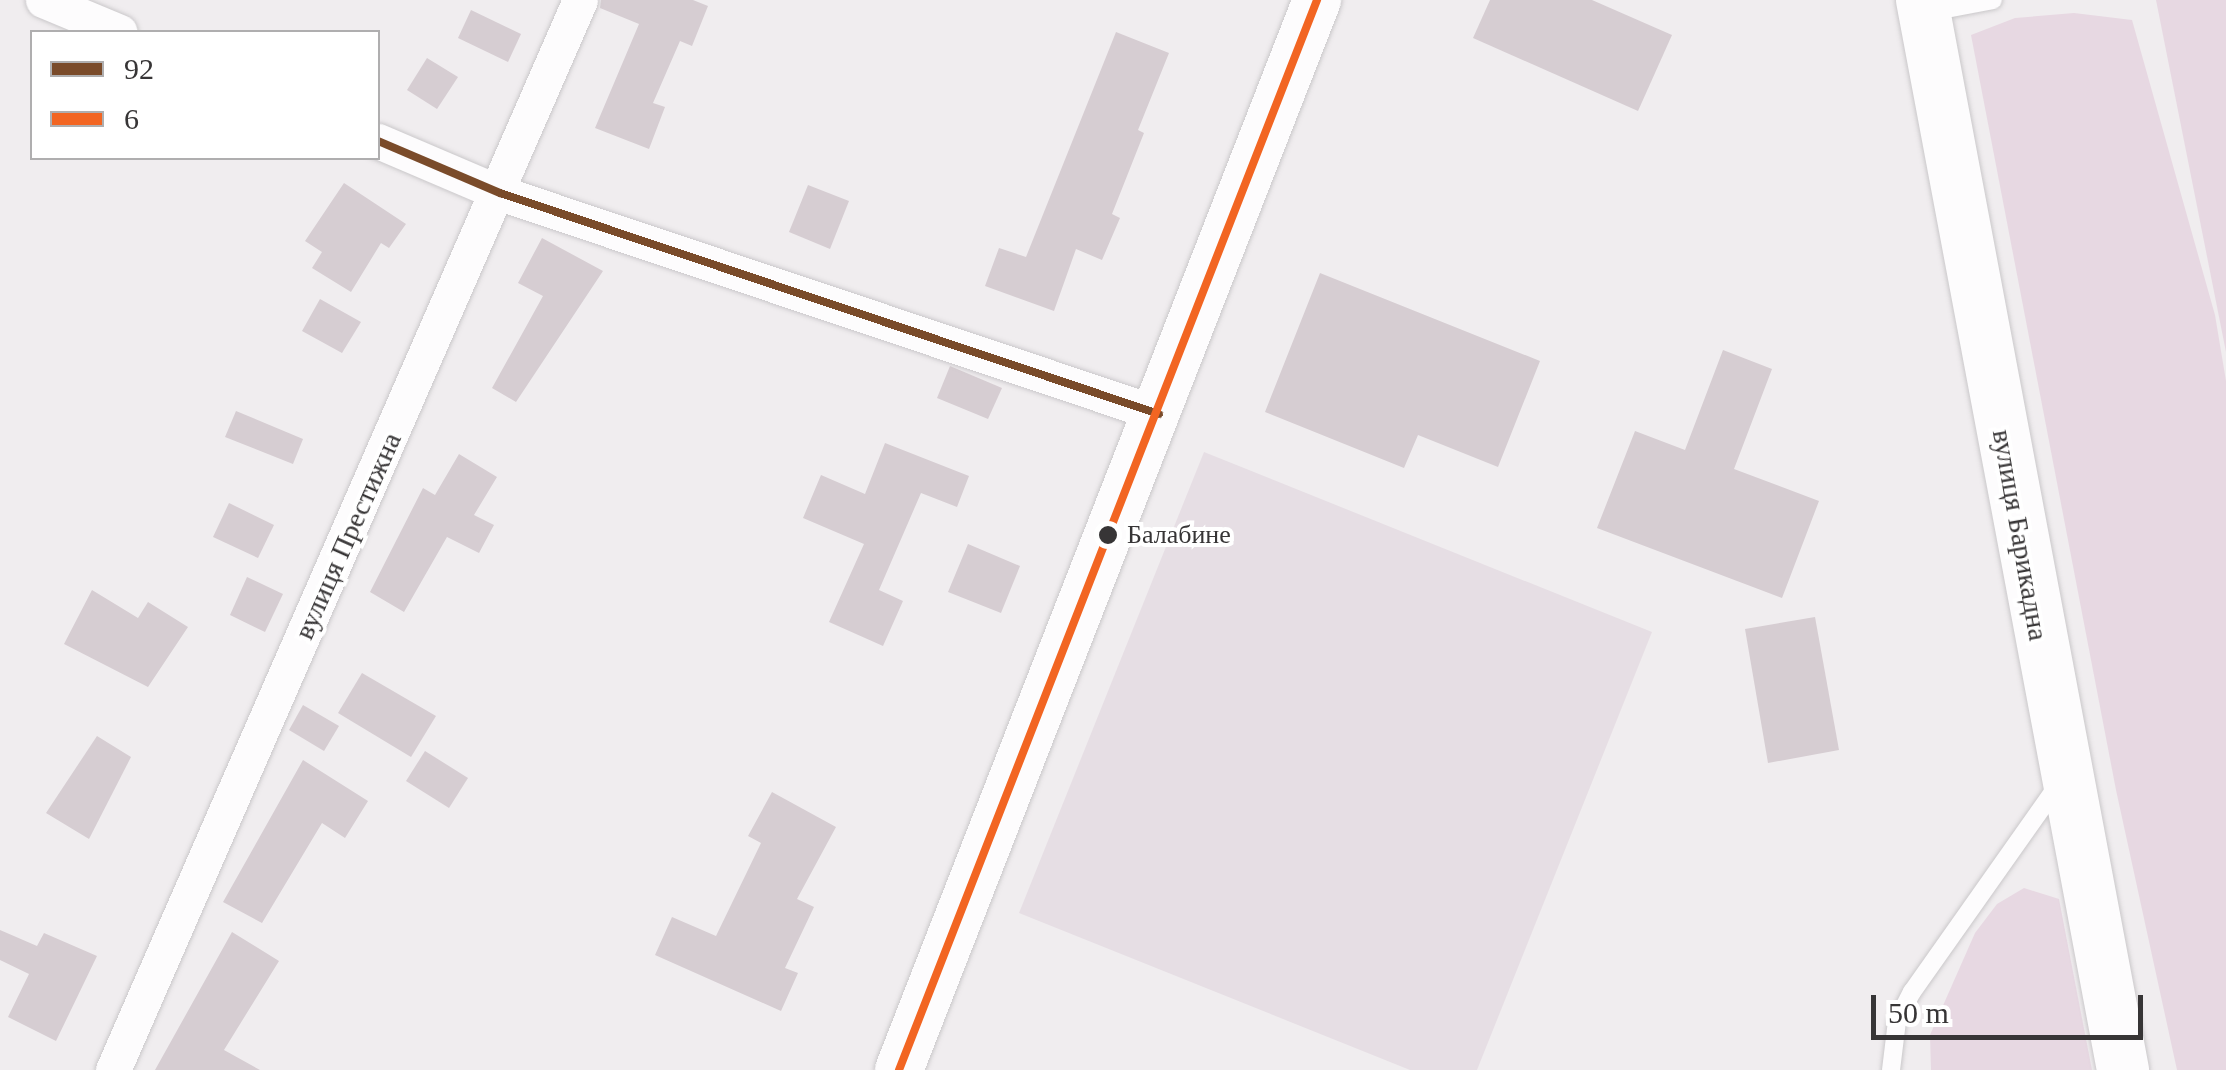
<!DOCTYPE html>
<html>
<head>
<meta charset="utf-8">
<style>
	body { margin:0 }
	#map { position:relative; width:2226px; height:1070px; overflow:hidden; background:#f0edef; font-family:Georgia,serif }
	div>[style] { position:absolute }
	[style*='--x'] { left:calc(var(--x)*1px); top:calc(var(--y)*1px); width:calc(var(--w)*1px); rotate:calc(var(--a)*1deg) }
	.built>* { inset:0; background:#e6dee4 }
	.green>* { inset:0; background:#e7d8e2 }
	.building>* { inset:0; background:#d6cdd2 }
	.roads { filter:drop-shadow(0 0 2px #cac8ca) drop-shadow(0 0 2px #cac8ca) }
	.lane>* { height:18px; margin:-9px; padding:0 9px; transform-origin:9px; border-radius:9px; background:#fdfcfd }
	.street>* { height:35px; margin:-17.5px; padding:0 17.5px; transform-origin:17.5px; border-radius:17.5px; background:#fdfcfd }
	.secondary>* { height:48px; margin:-24px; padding:0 24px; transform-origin:24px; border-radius:24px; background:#fdfcfd }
	.primary>* { height:52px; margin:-26px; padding:0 26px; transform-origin:26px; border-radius:26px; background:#fdfcfd }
	.bus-1>* { height:8px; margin:-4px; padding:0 4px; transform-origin:4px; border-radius:4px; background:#7a4b2a }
	.bus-2>* { height:8px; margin:-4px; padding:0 4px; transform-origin:4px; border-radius:4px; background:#f26522 }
	.dots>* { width:28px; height:28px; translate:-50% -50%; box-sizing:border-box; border:5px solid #fff; border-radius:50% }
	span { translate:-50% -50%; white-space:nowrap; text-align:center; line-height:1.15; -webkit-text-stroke:8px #fff; paint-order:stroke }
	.bus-label { font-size:26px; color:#373536 }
	.left { translate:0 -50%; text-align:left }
	.street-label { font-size:28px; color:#373536 }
	.legend { position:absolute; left:30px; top:30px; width:350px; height:130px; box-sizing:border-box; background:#fff; border:2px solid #afaeaf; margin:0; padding:12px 18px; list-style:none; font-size:30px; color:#373536 }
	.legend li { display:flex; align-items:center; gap:20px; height:50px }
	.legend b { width:50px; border:2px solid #afaeaf }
	.scale { position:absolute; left:1871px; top:995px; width:272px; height:45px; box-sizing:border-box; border:5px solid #373536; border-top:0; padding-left:12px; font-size:30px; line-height:35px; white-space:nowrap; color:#373536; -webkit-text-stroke:8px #fff; paint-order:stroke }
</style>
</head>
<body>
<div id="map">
	<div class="built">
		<div style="clip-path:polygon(1204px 452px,1652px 632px,1477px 1070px,1410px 1070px,1019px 913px)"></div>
	</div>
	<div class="green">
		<div style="clip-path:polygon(2156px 0,2226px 0,2226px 352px)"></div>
		<div style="clip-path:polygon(2074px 13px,2132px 20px,2215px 315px,2226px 381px,2226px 1070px,2177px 1070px,2116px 790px,1971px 35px,2015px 18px)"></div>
		<div style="clip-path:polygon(2024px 888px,2059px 899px,2092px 1070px,1931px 1070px,1930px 1035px,1975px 933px,1997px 904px)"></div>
	</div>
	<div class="building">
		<div style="clip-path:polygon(601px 0,693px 0,708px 6px,692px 46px,680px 41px,653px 103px,665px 107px,649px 149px,595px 128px,639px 24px,600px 8px)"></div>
		<div style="clip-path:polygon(1490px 0,1592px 0,1672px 35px,1638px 111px,1473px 38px)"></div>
		<div style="clip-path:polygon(471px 10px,521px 34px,508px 62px,458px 38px)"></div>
		<div style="clip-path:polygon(1116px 32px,1169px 53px,1138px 130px,1144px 133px,1112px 214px,1120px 218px,1102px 260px,1076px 249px,1054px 311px,985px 286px,999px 248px,1026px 257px)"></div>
		<div style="clip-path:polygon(427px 58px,458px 77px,437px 109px,407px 90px)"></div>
		<div style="clip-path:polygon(344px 183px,406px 224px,389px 248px,381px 243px,351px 292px,312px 268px,322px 252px,305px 241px)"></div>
		<div style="clip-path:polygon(808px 185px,849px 201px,830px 249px,789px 232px)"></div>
		<div style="clip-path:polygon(542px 238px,603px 271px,516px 402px,492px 388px,543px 296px,518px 283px)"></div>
		<div style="clip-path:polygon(1320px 273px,1540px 361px,1498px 467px,1418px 435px,1404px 468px,1265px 412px)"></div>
		<div style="clip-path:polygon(320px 299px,361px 322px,342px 353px,302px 331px)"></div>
		<div style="clip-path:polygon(1723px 350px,1772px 369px,1734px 469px,1819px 501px,1782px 598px,1597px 528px,1635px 431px,1685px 450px)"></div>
		<div style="clip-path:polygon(950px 366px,1002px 388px,988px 419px,937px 398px)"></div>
		<div style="clip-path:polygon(236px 411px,303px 439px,293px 464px,225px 437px)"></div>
		<div style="clip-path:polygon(885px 443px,969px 476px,957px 507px,921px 493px,879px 590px,903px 601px,883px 646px,829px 622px,864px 544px,803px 518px,821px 475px,865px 494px)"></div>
		<div style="clip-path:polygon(459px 454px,497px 477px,474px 515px,494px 525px,479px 553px,447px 537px,404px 612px,370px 592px,423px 488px,435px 495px)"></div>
		<div style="clip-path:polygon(229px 503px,274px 525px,258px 558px,213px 537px)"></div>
		<div style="clip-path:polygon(968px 544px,1020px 566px,1001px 613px,948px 592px)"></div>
		<div style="clip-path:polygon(247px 577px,283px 594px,265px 632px,230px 615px)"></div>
		<div style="clip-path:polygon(92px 590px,138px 618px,148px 602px,188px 627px,148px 687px,64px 644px)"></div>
		<div style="clip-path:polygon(1815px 617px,1839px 750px,1768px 763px,1745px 629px)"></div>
		<div style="clip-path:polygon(362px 673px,436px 716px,411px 757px,338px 713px)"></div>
		<div style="clip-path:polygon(303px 705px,339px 726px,324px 751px,289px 730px)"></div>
		<div style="clip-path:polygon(97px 736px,131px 757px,89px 839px,46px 813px)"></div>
		<div style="clip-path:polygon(425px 751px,468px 778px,449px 808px,406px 781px)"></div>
		<div style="clip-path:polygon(303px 760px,368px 801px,345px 838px,322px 823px,262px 923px,223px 902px)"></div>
		<div style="clip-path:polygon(772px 792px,836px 827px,797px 899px,814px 907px,785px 968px,798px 973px,781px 1011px,655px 955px,672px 917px,716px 936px,761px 843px,748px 836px)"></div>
		<div style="clip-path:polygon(0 930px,37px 946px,44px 933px,97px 956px,56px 1041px,8px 1017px,29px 974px,0 960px)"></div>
		<div style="clip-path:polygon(232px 932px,279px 961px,224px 1050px,260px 1070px,155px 1070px)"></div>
	</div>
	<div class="roads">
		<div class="lane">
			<div style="--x:1930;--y:12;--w:64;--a:-10.8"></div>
			<div style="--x:1891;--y:1070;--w:49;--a:-83"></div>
			<div style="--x:1897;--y:1021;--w:33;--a:-63"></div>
			<div style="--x:1912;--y:992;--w:253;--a:-54.8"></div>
		</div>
		<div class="street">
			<div style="--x:43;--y:0;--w:83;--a:22.6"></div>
			<div style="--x:378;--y:141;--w:133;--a:23.1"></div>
			<div style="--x:500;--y:193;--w:695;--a:18.54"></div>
			<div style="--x:113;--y:1070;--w:1167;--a:-66.42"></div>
		</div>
		<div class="secondary">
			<div style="--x:899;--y:1070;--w:1149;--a:-68.66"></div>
		</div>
		<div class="primary">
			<div style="--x:1922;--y:0;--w:1089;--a:79.36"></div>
		</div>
	</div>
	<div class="bus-1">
		<div style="--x:378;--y:141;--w:133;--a:23.1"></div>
		<div style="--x:500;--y:193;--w:695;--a:18.54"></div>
	</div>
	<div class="bus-2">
		<div style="--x:899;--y:1070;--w:1149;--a:-68.66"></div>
	</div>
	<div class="dots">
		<div style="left:1108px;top:535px;background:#373536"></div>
	</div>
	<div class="bus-label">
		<span class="left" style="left:1127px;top:535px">Балабине</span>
	</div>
	<div class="street-label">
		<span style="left:2020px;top:535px;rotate:80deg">вулиця Барикадна</span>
		<span style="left:348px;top:536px;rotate:-66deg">вулиця Престижна</span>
	</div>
	<ul class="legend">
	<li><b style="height:12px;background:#7a4b2a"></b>92</li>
	<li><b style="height:12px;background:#f26522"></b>6</li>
	</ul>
	<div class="scale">50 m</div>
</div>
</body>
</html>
